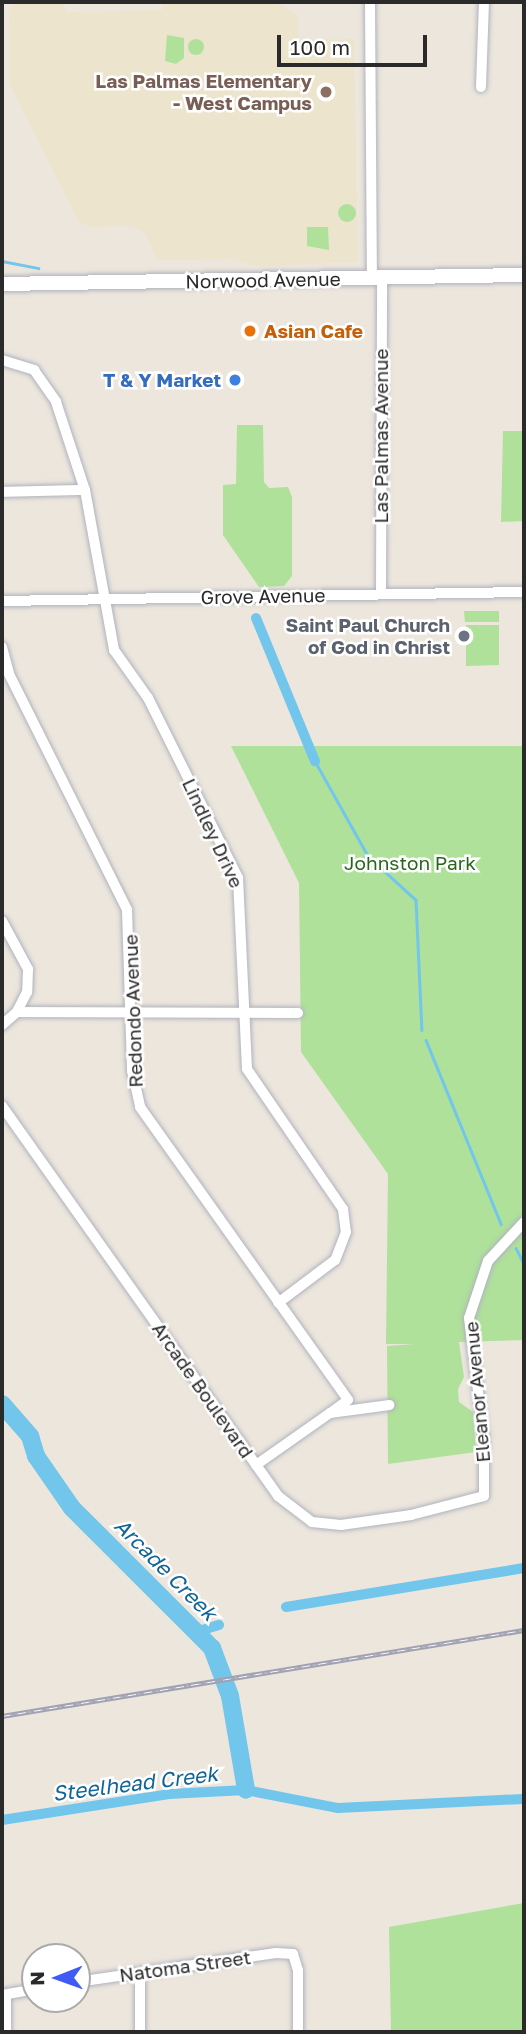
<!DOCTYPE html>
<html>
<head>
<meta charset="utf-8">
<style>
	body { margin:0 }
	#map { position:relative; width:526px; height:2034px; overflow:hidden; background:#ece6dd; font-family:"Golos Text",sans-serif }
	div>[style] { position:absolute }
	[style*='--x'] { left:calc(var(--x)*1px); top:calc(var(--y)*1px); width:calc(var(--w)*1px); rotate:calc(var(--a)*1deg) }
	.education>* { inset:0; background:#ede4cd }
	.green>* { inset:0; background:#afe19b }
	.round { border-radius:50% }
	.stream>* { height:2.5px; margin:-1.25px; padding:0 1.25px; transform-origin:1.25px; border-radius:1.25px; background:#72c6ec }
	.canal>* { height:10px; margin:-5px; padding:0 5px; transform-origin:5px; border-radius:5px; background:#72c6ec }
	.river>* { height:18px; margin:-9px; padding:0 9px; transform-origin:9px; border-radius:9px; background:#72c6ec }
	.roads { filter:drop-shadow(0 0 2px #b0b3be) drop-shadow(0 0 2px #b0b3be) }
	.street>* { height:10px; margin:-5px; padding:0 5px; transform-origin:5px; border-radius:5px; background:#fff }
	.secondary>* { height:14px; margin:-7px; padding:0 7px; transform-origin:7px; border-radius:7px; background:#fff }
	.rail>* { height:5px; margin-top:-2.5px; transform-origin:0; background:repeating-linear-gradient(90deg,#fff 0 8px,#a0a2b4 0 16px); box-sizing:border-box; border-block:2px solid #a0a2b4 }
	.dots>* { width:19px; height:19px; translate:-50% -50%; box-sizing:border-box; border:4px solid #fff; border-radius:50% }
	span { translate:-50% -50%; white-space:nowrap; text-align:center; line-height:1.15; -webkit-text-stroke:5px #fff; paint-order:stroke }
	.education-label { font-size:19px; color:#785e54; font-weight:700 }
	.right { translate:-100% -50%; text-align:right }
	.street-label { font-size:19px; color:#2a2a2a }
	.food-label { font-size:19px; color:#c56008; font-weight:700 }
	.left { translate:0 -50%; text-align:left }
	.shop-label { font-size:19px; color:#366cbe; font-weight:700 }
	.worship-label { font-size:19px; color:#5b616d; font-weight:700 }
	.park-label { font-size:19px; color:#28661c }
	.water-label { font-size:21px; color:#116498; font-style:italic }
	.frame { position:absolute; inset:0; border:4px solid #2a2a2a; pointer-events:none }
	.north { position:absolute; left:21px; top:1943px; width:70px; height:70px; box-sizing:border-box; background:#fff; border:2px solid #aaa; border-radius:50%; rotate:269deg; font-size:19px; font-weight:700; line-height:28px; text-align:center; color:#2a2a2a }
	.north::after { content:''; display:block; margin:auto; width:24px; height:32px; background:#405af5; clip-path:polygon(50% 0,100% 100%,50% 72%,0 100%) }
	.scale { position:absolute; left:277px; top:35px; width:150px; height:32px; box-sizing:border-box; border:4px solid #2a2a2a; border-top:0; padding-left:9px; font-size:21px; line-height:24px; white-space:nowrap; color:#2a2a2a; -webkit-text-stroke:5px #fff; paint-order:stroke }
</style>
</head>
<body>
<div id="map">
	<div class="education">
		<div style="clip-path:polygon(14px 2px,64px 2px,66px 12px,162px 10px,163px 2px,275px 2px,298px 15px,299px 40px,354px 39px,358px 262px,257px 266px,230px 259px,157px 260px,146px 234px,131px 226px,90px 227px,79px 222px,10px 85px,9px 12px)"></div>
	</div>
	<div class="green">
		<div style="clip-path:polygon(167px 35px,184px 38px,184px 58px,176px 64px,165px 61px)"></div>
		<div class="round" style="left:188px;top:39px;width:16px;height:16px"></div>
		<div class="round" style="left:338px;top:204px;width:18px;height:18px"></div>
		<div style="clip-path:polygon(307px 227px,328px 227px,329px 250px,307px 246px)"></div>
		<div style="clip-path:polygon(237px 425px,263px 425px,264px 482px,269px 488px,288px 487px,292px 497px,292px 576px,284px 586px,259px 587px,223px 535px,223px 485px,236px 484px)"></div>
		<div style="clip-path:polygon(503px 431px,524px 431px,524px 521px,501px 522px)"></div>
		<div style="clip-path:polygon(499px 611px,499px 622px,465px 622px,464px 611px)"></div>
		<div style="clip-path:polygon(466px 625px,499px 625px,499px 665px,466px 666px)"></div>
		<div style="clip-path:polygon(231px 746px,524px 746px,524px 1340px,459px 1342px,464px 1377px,458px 1389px,459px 1402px,473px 1412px,476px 1452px,388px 1464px,387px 1346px,415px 1344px,386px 1344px,388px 1174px,301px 1052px,299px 883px)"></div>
		<div style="clip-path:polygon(524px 1903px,524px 2032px,391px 2032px,389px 1927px)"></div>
	</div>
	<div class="stream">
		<div style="--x:2;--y:261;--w:37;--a:11"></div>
		<div style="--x:315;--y:761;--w:109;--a:60.8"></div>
		<div style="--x:368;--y:856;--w:65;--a:42.5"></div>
		<div style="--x:416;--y:900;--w:130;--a:87.4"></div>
		<div style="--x:426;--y:1040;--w:199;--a:67.8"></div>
		<div style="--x:516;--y:1248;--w:18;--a:63"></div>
	</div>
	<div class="canal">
		<div style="--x:256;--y:618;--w:155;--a:67.6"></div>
		<div style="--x:286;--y:1607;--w:241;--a:-9.3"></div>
		<div style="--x:199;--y:1631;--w:21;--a:-17"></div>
		<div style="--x:2;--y:1820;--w:169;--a:-8.8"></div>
		<div style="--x:169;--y:1794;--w:77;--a:-3"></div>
		<div style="--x:246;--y:1790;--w:94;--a:11.1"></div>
		<div style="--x:338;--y:1808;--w:186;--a:-2.8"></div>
	</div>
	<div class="river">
		<div style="--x:2;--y:1404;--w:43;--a:48.8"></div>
		<div style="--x:30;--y:1436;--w:21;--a:73"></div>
		<div style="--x:36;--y:1456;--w:63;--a:55.3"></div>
		<div style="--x:72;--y:1508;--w:198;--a:45"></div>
		<div style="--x:212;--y:1648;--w:51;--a:69.4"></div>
		<div style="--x:230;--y:1696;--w:95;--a:80.3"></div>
	</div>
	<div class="roads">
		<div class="street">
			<div style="--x:370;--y:2;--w:276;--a:89.6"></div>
			<div style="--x:481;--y:87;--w:85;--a:-88"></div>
			<div style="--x:2;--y:360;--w:34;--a:17"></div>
			<div style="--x:34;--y:370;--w:39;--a:55"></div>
			<div style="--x:56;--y:402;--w:93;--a:71.8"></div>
			<div style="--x:85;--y:490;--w:163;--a:79.7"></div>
			<div style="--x:114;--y:650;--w:59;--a:54.7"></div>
			<div style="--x:148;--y:698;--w:201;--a:63.4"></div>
			<div style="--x:238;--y:878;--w:191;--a:87.3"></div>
			<div style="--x:247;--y:1069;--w:170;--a:55.6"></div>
			<div style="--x:343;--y:1209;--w:23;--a:83"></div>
			<div style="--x:346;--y:1232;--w:30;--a:111"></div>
			<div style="--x:335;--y:1260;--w:71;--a:143"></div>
			<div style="--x:2;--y:492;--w:83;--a:-1.4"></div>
			<div style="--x:381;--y:594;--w:316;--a:-89.8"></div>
			<div style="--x:2;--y:601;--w:522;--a:-0.99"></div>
			<div style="--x:2;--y:647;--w:28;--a:75"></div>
			<div style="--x:9;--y:674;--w:264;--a:63.4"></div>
			<div style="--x:127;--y:910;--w:161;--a:88.2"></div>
			<div style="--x:132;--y:1071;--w:37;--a:77"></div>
			<div style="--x:140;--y:1107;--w:359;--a:54.6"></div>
			<div style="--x:348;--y:1400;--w:22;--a:144"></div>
			<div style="--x:2;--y:921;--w:55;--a:61.6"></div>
			<div style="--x:28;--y:969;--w:23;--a:92"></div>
			<div style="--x:27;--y:992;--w:22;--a:117"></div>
			<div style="--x:2;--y:1025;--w:20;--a:-41"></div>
			<div style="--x:17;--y:1012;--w:281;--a:0.2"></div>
			<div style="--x:2;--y:1106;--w:478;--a:54.7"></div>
			<div style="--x:278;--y:1496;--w:43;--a:37.4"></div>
			<div style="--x:312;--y:1522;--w:29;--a:6"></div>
			<div style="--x:341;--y:1525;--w:71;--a:-8.1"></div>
			<div style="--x:411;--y:1515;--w:75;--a:-14.6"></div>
			<div style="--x:484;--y:1496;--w:56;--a:-90"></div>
			<div style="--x:484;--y:1440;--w:123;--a:-97"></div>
			<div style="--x:469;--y:1318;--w:60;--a:-71.6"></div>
			<div style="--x:488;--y:1261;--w:53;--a:-47.3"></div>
			<div style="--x:256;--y:1465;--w:90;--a:-35.1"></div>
			<div style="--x:330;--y:1413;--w:60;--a:-7.7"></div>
			<div style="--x:140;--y:1973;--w:59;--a:90"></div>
			<div style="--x:77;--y:1982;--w:201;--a:-8.3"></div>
			<div style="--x:276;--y:1953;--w:17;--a:3"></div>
			<div style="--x:293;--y:1954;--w:17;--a:73"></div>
			<div style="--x:298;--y:1970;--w:62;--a:90"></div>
			<div style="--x:2;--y:1995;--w:34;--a:-10"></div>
			<div style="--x:6;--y:1995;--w:37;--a:90"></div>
		</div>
		<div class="secondary">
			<div style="--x:2;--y:284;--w:522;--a:-0.99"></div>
		</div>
	</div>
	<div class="rail">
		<div style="--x:2;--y:1716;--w:529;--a:-9.36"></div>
	</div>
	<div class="dots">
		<div style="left:326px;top:92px;background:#8d6e63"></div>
		<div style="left:250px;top:331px;background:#e8710a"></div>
		<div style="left:235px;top:380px;background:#3f7fe0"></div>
		<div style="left:464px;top:636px;background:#6b7280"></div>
	</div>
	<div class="education-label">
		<span class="right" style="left:312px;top:92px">Las Palmas Elementary<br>- West Campus</span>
	</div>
	<div class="street-label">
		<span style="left:263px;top:280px;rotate:-1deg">Norwood Avenue</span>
		<span style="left:381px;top:436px;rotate:-90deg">Las Palmas Avenue</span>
		<span style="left:263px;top:596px;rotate:-1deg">Grove Avenue</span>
		<span style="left:213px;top:833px;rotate:65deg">Lindley Drive</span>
		<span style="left:133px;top:1011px;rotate:-92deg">Redondo Avenue</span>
		<span style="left:203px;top:1390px;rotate:55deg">Arcade Boulevard</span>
		<span style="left:477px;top:1392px;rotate:-95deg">Eleanor Avenue</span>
		<span style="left:185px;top:1966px;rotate:-8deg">Natoma Street</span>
	</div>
	<div class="food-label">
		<span class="left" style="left:264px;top:331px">Asian Cafe</span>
	</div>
	<div class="shop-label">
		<span class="right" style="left:221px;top:380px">T &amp; Y Market</span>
	</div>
	<div class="worship-label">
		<span class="right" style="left:450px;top:636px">Saint Paul Church<br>of God in Christ</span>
	</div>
	<div class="park-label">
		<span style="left:410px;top:863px">Johnston Park</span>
	</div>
	<div class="water-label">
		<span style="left:166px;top:1569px;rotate:45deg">Arcade Creek</span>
		<span style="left:135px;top:1783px;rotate:-7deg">Steelhead Creek</span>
	</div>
	<div class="frame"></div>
	<div class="north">N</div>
	<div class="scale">100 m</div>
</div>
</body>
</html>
